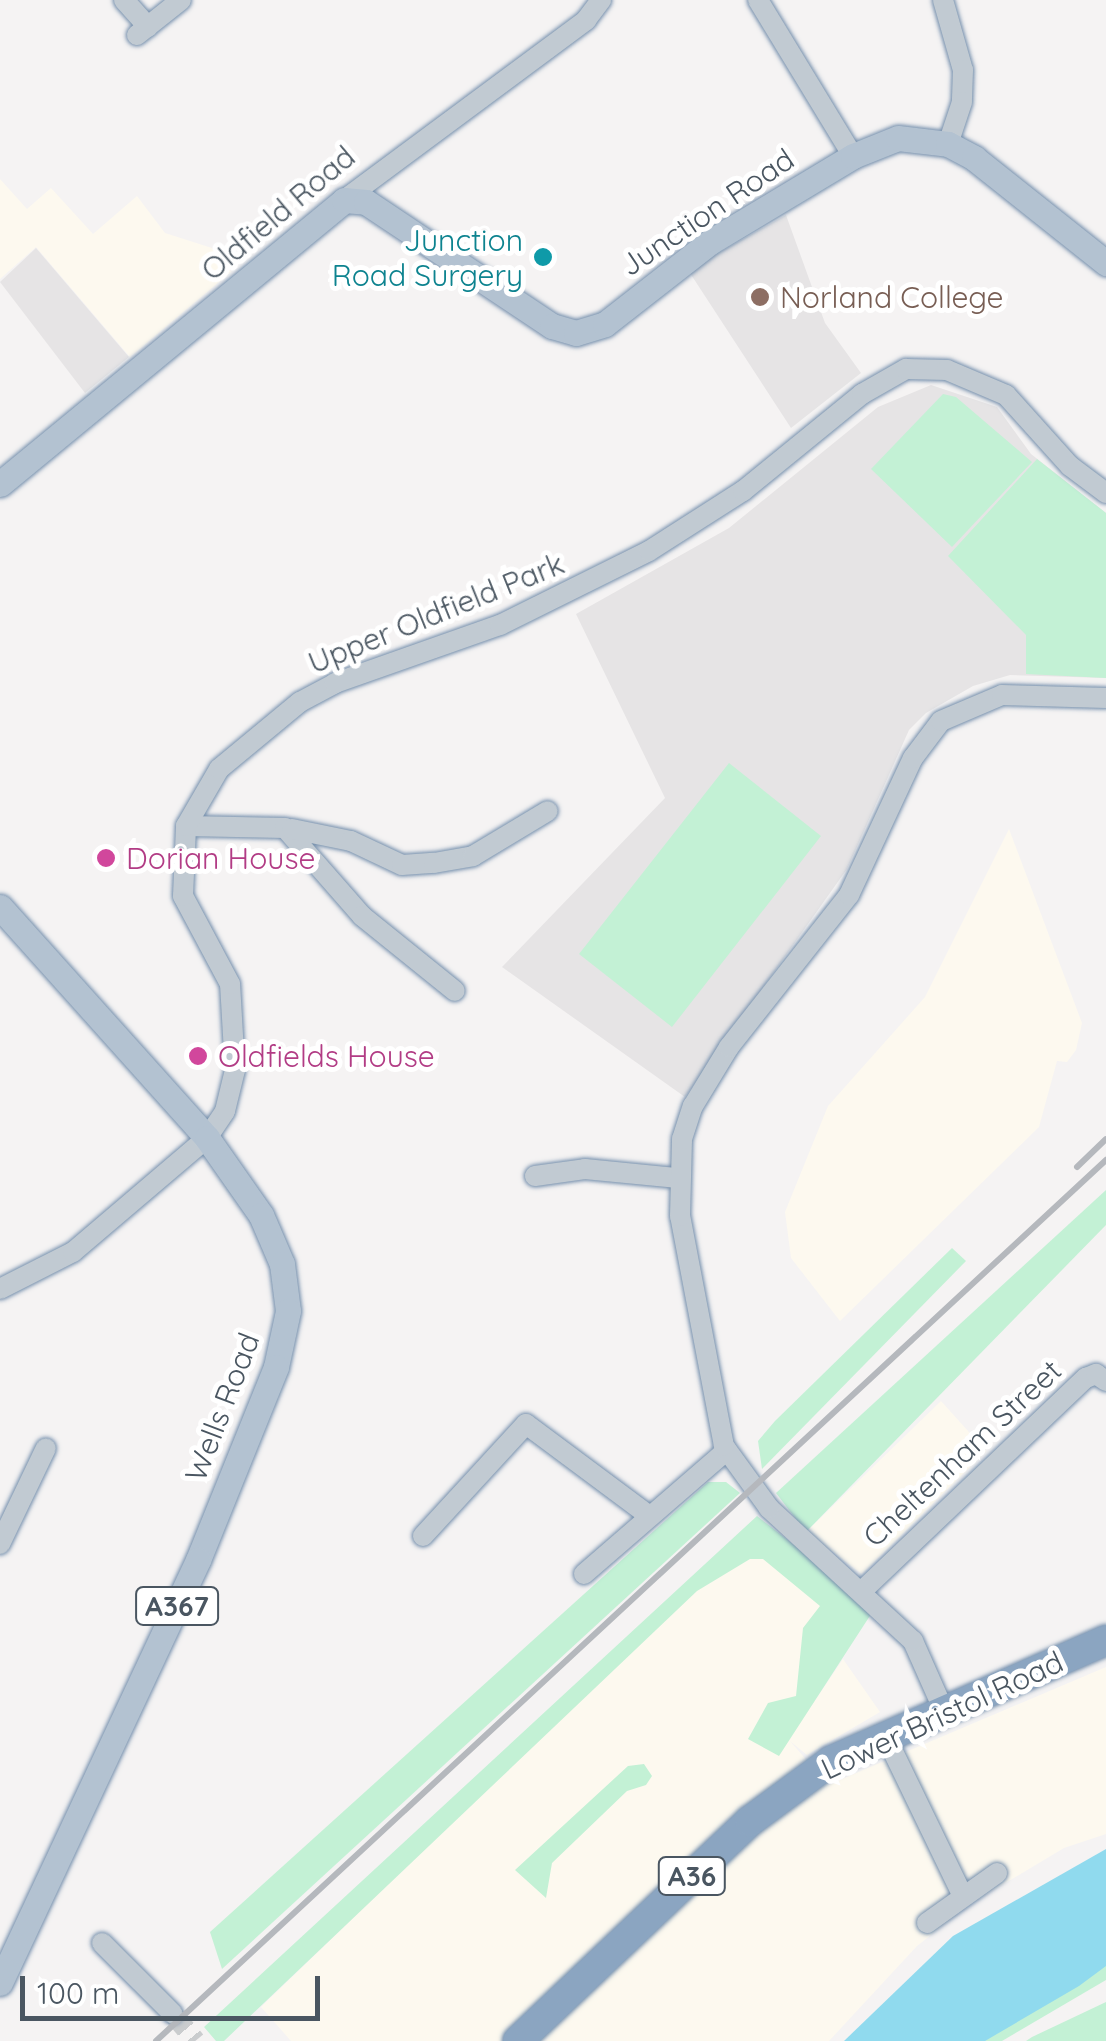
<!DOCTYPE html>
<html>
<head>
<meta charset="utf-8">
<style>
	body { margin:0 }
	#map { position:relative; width:1106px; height:2041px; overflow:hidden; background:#f5f3f3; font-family:Quicksand,sans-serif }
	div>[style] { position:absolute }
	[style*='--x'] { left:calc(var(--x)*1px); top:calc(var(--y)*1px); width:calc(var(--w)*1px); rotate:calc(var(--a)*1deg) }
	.commercial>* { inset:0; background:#fdf9ef }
	.education>* { inset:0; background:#e6e4e5 }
	.green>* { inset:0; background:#c3f1d5 }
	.water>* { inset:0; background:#90daee }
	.minor-tunnel>* { height:20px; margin-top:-10px; transform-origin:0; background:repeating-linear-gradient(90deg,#caccce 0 20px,transparent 0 30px) }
	.roads { filter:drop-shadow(0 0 2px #7690ad) drop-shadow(0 0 2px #7690ad) }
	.minor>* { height:20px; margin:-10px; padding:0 10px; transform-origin:10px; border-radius:10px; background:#c1cad2 }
	.major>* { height:25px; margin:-12.5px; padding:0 12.5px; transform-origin:12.5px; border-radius:12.5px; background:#b3c2d1 }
	.highway>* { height:30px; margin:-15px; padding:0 15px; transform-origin:15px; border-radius:15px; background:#8ba5c1 }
	.rail>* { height:6px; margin:-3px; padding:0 3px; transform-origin:3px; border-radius:3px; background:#b5b8bd }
	.dots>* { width:28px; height:28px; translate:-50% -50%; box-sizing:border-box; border:5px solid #fff; border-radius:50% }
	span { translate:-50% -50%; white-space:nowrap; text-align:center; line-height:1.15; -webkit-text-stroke:10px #fff; paint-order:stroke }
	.shield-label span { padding:2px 8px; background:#fff; border:2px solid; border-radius:8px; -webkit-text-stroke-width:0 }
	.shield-label { font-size:28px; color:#4a5661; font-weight:700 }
	.street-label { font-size:30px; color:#4a5661 }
	.culture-label { font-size:30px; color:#0d838f }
	.right { translate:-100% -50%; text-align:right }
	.education-label { font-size:30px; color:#785e54 }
	.left { translate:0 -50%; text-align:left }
	.hotel-label { font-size:30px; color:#b23c85 }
	.scale { position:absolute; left:20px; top:1976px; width:300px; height:45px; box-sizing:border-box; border:5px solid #4a5661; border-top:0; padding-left:12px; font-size:30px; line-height:35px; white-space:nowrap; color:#4a5661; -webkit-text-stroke:8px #fff; paint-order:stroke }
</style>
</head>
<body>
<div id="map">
	<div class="commercial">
		<div style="clip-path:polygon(0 179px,27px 209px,51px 188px,93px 234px,137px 196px,165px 233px,212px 248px,231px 272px,130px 357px,36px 247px,0 279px)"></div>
		<div style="clip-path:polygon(1009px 829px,1082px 1023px,1076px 1050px,1067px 1062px,1057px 1061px,1039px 1127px,840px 1321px,791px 1258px,785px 1212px,828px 1106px,925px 997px)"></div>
		<div style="clip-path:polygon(941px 1401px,986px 1451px,862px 1574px,806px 1532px)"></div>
		<div style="clip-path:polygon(749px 1546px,875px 1608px,782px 1733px,789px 1739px,843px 1659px,880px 1712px,807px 1755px,790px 1741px,828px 1785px,1106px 1667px,1106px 1834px,1064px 1848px,972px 1903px,917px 1946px,829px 2041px,291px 2041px,261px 2007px,696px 1587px)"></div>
	</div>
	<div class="education">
		<div style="clip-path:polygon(786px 215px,825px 323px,861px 373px,791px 428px,688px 270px)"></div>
		<div style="clip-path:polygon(36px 248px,129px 357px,85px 393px,0 282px)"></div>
		<div style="clip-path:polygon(931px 385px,997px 407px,1031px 454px,1106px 513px,1106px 678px,1010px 675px,973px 686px,926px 713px,909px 730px,847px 869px,685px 1097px,502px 967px,665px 798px,576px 614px,729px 528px,878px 407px)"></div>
	</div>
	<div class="green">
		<div style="clip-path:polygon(943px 394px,956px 397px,1032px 462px,952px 547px,871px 469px)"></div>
		<div style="clip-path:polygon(1037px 459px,1106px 513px,1106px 678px,1026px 674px,1026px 635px,948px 556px)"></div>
		<div style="clip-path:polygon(729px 763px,821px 836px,672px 1027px,579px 954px)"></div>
		<div style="clip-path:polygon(1106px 1190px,1106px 1225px,806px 1532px,776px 1493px)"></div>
		<div style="clip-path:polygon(952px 1248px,966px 1261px,762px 1469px,758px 1441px,775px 1421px)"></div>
		<div style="clip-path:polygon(708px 1482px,726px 1482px,740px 1493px,222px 1969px,210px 1932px)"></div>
		<div style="clip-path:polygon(757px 1516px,875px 1608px,779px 1756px,748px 1739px,768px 1703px,796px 1696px,803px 1628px,820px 1606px,763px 1559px,750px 1559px,697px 1591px,224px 2041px,216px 2041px,204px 2027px)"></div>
		<div style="clip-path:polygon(644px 1764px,652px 1776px,646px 1785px,627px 1791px,552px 1863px,546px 1898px,515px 1870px,628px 1766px)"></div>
		<div style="clip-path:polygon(1106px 1948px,1106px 1980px,1002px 2041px,976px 2041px)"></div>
		<div style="clip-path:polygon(1106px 2002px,1106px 2041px,1026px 2041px,1032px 2037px)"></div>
	</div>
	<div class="water">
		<div style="clip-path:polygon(1106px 1849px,1106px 1966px,1079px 1986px,985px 2041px,844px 2041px,953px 1936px)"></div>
	</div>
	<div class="minor-tunnel">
		<div style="--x:173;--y:2014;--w:35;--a:50"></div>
	</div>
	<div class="roads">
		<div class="minor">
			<div style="--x:124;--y:0;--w:36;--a:48"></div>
			<div style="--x:758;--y:0;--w:183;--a:58.7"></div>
			<div style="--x:943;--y:0;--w:73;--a:74.1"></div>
			<div style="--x:963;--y:70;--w:32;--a:92"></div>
			<div style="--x:962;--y:102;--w:44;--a:108.4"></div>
			<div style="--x:137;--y:35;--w:56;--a:-38.5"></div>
			<div style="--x:344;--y:200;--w:302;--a:-36.6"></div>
			<div style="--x:586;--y:20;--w:25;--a:-53"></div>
			<div style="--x:186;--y:826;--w:99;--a:1.2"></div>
			<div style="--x:285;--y:828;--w:117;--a:48.8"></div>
			<div style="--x:362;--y:916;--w:119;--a:38.9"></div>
			<div style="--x:292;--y:829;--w:60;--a:11.5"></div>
			<div style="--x:351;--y:841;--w:56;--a:25.2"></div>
			<div style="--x:402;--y:865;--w:32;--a:-4"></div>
			<div style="--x:434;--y:863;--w:40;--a:-10"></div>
			<div style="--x:473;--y:856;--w:87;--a:-31"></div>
			<div style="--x:535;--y:1176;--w:50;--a:-8"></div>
			<div style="--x:585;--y:1169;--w:91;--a:5.6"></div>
			<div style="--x:0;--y:1289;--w:82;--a:-26.9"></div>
			<div style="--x:73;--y:1252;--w:176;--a:-40.4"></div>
			<div style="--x:207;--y:1138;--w:32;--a:-56"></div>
			<div style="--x:225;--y:1111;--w:42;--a:-76.3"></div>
			<div style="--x:235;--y:1070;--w:86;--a:-93.3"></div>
			<div style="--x:230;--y:984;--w:100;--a:-118.1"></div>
			<div style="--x:183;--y:896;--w:70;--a:-87.5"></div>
			<div style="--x:186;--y:826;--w:66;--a:-59.9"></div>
			<div style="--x:219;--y:769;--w:105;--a:-39.6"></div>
			<div style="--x:300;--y:702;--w:40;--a:-28"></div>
			<div style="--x:335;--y:683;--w:175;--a:-19.4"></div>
			<div style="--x:500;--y:625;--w:166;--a:-26.4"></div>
			<div style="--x:649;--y:551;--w:112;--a:-32.6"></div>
			<div style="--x:743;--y:491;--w:154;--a:-39.2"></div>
			<div style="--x:862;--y:394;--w:51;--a:-29.6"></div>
			<div style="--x:906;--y:369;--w:41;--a:1.4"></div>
			<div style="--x:947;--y:370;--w:64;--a:23"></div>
			<div style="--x:1006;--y:395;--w:96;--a:48"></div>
			<div style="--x:1070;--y:466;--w:45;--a:36.9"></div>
			<div style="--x:423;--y:1536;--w:152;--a:-47.4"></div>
			<div style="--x:526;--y:1424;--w:152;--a:36.7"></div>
			<div style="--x:0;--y:1544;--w:106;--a:-64.4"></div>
			<div style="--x:584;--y:1574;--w:189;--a:-40.9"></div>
			<div style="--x:863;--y:1590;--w:308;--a:-43.6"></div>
			<div style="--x:1086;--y:1378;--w:11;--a:-22"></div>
			<div style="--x:1096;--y:1374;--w:12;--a:35"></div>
			<div style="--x:944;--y:1711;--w:77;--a:-113.9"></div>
			<div style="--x:913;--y:1641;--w:196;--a:-137.3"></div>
			<div style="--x:769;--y:1508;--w:77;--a:-126"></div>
			<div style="--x:724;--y:1446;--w:234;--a:-100.8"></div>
			<div style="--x:680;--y:1216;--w:77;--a:-88.5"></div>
			<div style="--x:682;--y:1139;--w:35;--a:-72"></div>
			<div style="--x:693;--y:1106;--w:69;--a:-58.6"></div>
			<div style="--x:729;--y:1047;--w:194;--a:-51.7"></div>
			<div style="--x:849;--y:895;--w:151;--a:-65"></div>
			<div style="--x:913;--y:758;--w:46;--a:-52.9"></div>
			<div style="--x:941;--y:721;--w:66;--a:-23.1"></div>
			<div style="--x:1002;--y:695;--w:104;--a:1.7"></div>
			<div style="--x:885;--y:1735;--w:177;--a:64.2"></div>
			<div style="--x:927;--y:1923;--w:86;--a:-35.5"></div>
			<div style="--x:102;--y:1943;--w:100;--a:45"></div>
		</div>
		<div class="major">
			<div style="--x:0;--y:484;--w:446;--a:-39.5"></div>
			<div style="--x:344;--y:200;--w:22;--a:5"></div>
			<div style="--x:366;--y:202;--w:224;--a:33.7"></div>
			<div style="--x:552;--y:326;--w:25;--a:16"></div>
			<div style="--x:576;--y:333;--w:30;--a:-17"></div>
			<div style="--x:605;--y:324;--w:133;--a:-38"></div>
			<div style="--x:710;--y:242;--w:167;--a:-31"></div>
			<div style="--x:853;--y:156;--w:48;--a:-21.8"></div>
			<div style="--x:898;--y:138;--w:50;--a:6.8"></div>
			<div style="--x:948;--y:144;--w:30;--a:28"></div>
			<div style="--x:974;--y:158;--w:169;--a:38.5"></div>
			<div style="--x:0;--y:907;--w:310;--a:48.1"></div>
			<div style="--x:207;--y:1138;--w:94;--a:55"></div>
			<div style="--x:261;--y:1215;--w:53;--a:66.8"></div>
			<div style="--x:282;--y:1264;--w:47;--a:82.7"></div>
			<div style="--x:288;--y:1311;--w:57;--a:102.1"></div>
			<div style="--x:276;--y:1367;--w:208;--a:112"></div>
			<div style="--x:198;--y:1560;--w:467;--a:115.1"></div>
		</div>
		<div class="highway">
			<div style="--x:518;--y:2041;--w:320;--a:-43.5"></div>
			<div style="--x:750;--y:1821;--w:101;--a:-36.5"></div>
			<div style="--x:831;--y:1761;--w:300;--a:-23.7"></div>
		</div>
	</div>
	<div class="rail">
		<div style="--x:1077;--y:1167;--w:40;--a:-44"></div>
		<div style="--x:156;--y:2041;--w:1296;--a:-42.84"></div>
	</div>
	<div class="dots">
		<div style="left:543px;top:257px;background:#0f9aa8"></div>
		<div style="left:760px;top:297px;background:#8d6e63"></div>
		<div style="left:106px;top:858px;background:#d1479c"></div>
		<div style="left:198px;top:1056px;background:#d1479c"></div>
	</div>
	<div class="shield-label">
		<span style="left:177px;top:1606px">A367</span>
		<span style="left:692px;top:1876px">A36</span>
	</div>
	<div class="street-label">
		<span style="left:707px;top:212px;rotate:-34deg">Junction Road</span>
		<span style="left:278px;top:213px;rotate:-40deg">Oldfield Road</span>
		<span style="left:436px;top:613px;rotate:-22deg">Upper Oldfield Park</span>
		<span style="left:222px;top:1407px;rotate:-69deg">Wells Road</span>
		<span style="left:962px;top:1453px;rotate:-43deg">Cheltenham Street</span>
		<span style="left:942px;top:1715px;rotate:-25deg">Lower Bristol Road</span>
	</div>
	<div class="culture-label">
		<span class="right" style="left:523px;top:257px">Junction<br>Road Surgery</span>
	</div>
	<div class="education-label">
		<span class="left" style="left:780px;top:297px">Norland College</span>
	</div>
	<div class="hotel-label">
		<span class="left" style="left:126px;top:858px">Dorian House</span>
		<span class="left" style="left:218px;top:1056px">Oldfields House</span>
	</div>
	<div class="scale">100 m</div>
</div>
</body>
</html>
